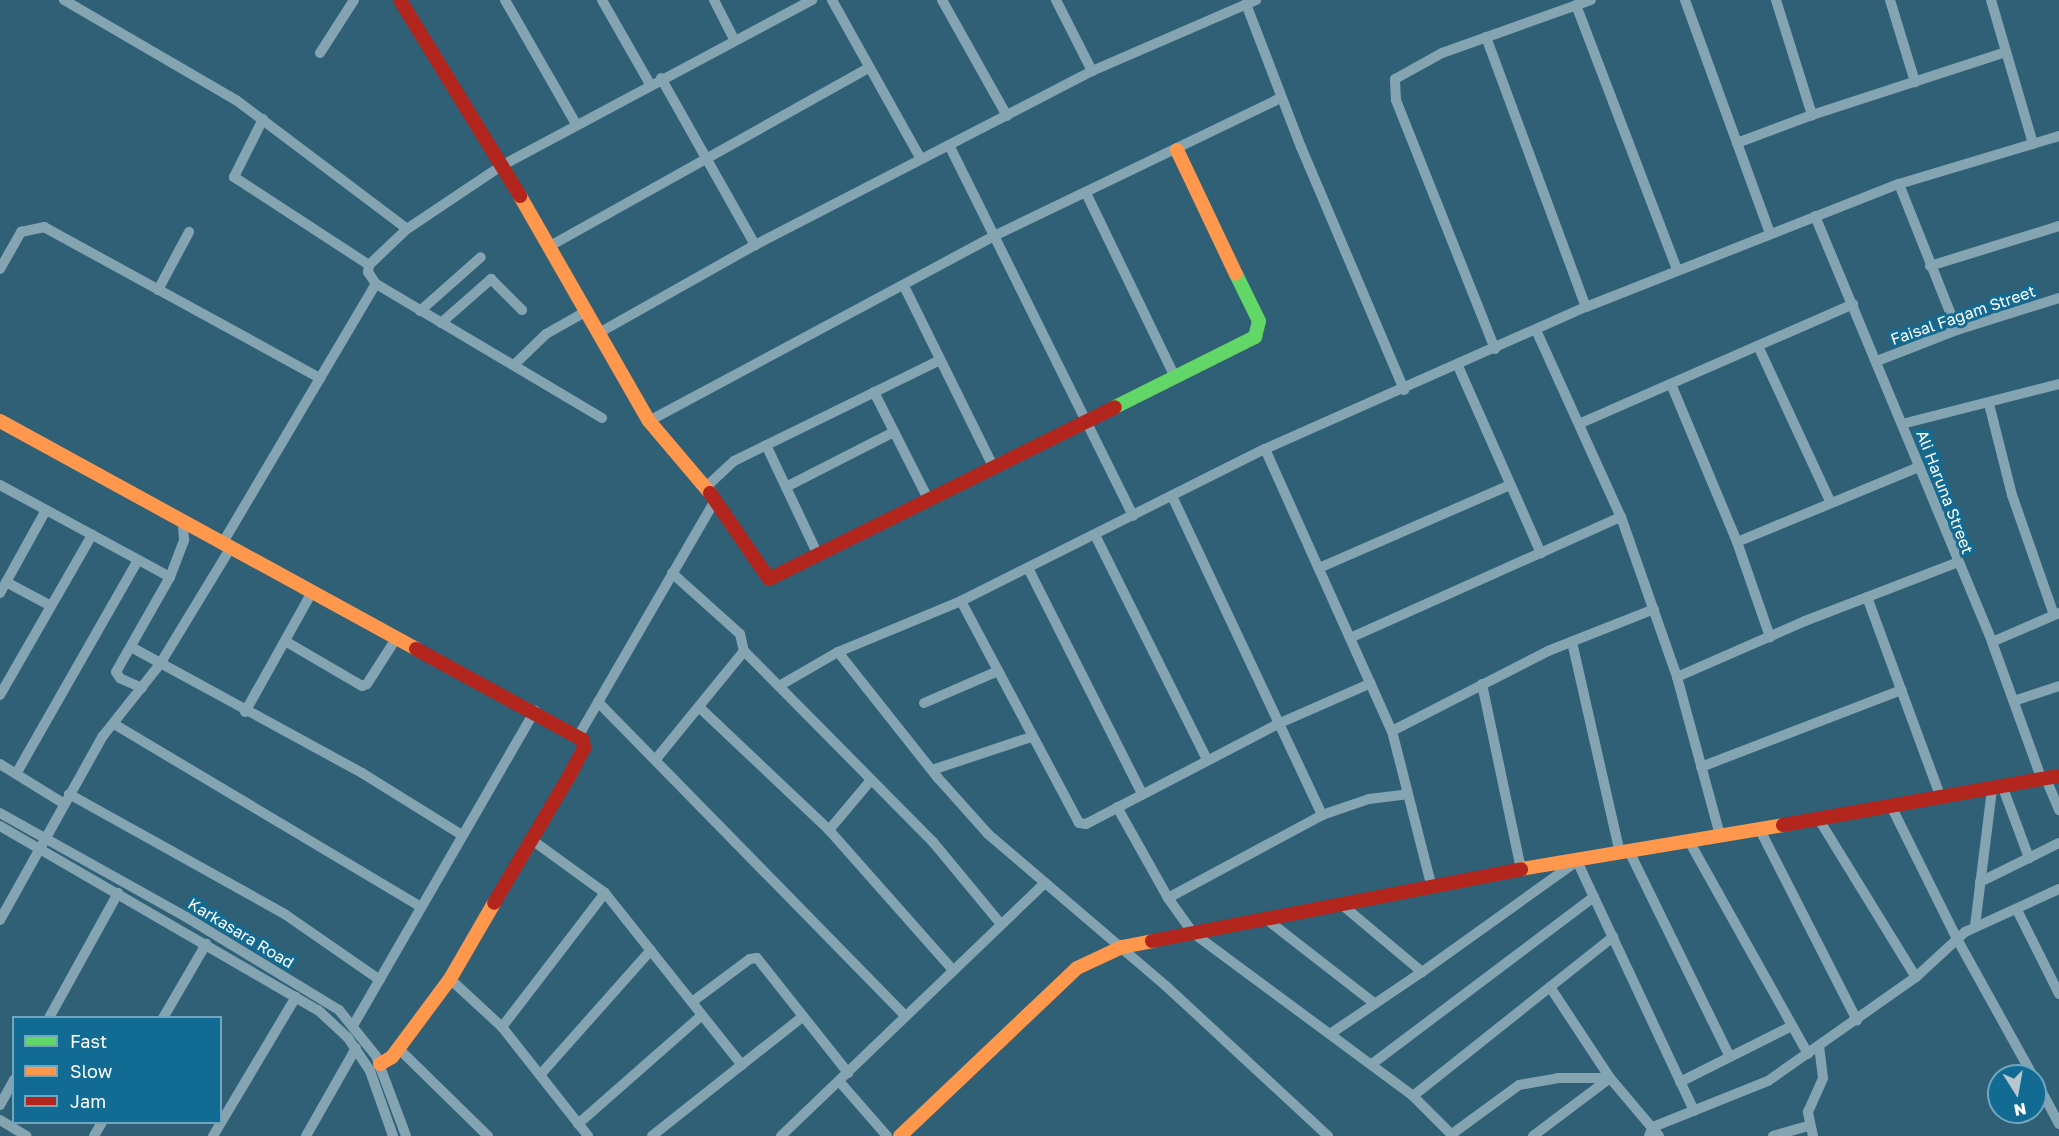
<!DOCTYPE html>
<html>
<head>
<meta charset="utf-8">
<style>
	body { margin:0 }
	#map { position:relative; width:2059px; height:1136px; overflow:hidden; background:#2f6076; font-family:"Golos Text",sans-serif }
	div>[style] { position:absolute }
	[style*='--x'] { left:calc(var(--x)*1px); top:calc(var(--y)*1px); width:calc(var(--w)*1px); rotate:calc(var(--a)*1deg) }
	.street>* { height:10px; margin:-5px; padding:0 5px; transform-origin:5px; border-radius:5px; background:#84a4b2 }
	.fast>* { height:14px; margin:-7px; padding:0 7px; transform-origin:7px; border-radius:7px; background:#63d668 }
	.slow>* { height:14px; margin:-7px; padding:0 7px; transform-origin:7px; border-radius:7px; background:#ff974d }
	.jam>* { height:14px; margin:-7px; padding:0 7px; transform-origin:7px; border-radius:7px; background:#b3261e }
	span { translate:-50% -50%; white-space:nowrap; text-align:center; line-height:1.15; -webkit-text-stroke:6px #126b93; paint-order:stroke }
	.street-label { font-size:16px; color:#fff }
	.legend { position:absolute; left:12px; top:1016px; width:210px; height:108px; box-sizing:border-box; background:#126b93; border:2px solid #71a6be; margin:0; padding:8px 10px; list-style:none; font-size:18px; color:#fff }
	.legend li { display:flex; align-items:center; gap:12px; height:30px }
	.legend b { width:30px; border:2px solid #71a6be }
	.north { position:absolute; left:1987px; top:1064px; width:60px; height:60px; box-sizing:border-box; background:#126b93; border:2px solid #71a6be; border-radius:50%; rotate:169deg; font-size:16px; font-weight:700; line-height:24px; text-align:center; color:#fff }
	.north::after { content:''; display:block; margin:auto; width:21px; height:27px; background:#b6c7cf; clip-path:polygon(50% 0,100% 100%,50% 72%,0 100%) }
</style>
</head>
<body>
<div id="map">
	<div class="street">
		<div style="--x:64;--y:0;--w:199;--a:30.2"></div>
		<div style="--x:236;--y:100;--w:214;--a:37"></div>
		<div style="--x:505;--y:0;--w:143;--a:60.2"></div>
		<div style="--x:602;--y:0;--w:97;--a:60.3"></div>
		<div style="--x:714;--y:0;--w:44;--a:62.9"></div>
		<div style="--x:832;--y:0;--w:182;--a:60.8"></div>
		<div style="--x:942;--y:0;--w:133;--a:60.7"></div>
		<div style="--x:1056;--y:0;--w:80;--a:63.1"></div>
		<div style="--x:1685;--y:0;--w:248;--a:70"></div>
		<div style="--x:1776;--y:0;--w:121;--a:72.6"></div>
		<div style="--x:1812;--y:115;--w:204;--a:-18"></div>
		<div style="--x:1890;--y:0;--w:86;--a:73"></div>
		<div style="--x:1991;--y:0;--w:150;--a:73.7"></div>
		<div style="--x:1246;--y:4;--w:153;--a:69"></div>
		<div style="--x:1301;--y:147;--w:264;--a:67"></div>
		<div style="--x:1576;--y:5;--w:284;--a:69.1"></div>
		<div style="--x:1486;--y:37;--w:288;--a:69.7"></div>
		<div style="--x:320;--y:53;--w:63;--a:-57.3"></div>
		<div style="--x:661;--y:78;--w:192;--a:60.6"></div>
		<div style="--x:263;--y:119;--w:65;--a:116.6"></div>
		<div style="--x:234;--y:177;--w:161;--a:33.1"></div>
		<div style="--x:1737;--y:143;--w:80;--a:-20.5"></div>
		<div style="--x:949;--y:145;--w:414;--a:63.6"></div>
		<div style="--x:1899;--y:184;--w:157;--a:68.3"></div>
		<div style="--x:1086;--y:193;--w:204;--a:64.2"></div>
		<div style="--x:1815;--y:216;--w:461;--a:67.4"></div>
		<div style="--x:1992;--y:642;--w:147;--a:70.1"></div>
		<div style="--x:550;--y:246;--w:365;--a:-29.2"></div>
		<div style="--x:1930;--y:266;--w:135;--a:-17.2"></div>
		<div style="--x:0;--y:269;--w:43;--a:-60.4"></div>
		<div style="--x:21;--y:232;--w:24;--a:-12"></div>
		<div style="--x:44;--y:227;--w:315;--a:28.7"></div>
		<div style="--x:904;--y:286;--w:201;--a:63.7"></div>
		<div style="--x:158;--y:290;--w:66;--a:-61.9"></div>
		<div style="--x:420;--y:311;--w:81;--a:-41.5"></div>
		<div style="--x:441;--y:323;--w:67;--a:-41.3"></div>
		<div style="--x:491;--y:279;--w:44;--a:45"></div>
		<div style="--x:1536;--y:330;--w:205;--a:65.6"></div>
		<div style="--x:1621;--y:517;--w:170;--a:70.7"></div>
		<div style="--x:1677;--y:677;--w:164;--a:74.8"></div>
		<div style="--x:597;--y:334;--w:181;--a:-29.4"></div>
		<div style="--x:755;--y:245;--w:379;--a:-27.3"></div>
		<div style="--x:1092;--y:71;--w:179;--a:-23.4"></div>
		<div style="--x:1758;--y:346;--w:173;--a:65.1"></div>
		<div style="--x:1495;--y:349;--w:268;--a:-111.7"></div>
		<div style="--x:1396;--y:100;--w:21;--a:-93"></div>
		<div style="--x:1395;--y:79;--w:54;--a:-29"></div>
		<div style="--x:1442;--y:53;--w:158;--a:-19.6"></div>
		<div style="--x:1877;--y:361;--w:86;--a:-21.2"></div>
		<div style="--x:1957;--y:330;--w:107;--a:-17.4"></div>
		<div style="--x:515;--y:364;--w:43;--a:-44.1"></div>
		<div style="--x:546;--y:334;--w:45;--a:-29.4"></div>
		<div style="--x:1458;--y:366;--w:205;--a:66.1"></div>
		<div style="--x:1671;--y:384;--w:171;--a:67.3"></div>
		<div style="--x:1737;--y:542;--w:101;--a:70.8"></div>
		<div style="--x:874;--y:392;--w:120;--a:63.2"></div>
		<div style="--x:1989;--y:404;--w:94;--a:75.8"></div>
		<div style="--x:2012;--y:495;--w:127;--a:70.7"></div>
		<div style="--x:602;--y:418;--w:263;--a:-149.3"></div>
		<div style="--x:376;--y:284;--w:14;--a:-124"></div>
		<div style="--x:368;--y:272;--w:7;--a:-82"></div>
		<div style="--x:369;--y:265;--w:52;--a:-43.5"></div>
		<div style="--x:407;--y:229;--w:113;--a:-33.8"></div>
		<div style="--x:501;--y:166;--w:353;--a:-28.1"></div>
		<div style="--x:649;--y:421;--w:391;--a:-28.2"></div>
		<div style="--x:994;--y:236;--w:318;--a:-25.7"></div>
		<div style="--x:1581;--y:423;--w:297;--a:-23.6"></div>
		<div style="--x:1902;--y:424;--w:162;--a:-14.3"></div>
		<div style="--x:766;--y:445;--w:122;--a:64.7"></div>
		<div style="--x:1265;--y:449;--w:309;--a:65.8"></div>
		<div style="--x:1392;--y:731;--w:162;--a:75.7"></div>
		<div style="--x:0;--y:485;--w:193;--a:28.4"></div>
		<div style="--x:706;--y:487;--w:38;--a:-43"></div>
		<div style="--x:734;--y:461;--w:229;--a:-26.1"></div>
		<div style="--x:786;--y:487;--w:121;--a:-27"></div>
		<div style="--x:1172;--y:496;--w:353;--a:64.8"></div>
		<div style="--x:1096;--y:537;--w:249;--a:63.5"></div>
		<div style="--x:1737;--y:542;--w:197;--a:-22.4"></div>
		<div style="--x:222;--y:544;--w:302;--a:-59.4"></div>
		<div style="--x:1028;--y:568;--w:253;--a:63.2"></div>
		<div style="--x:1319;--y:568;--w:208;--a:-23.5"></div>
		<div style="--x:672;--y:573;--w:91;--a:41.9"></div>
		<div style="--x:740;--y:634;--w:17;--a:77"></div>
		<div style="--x:744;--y:651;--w:269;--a:45.3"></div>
		<div style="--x:933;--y:842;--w:105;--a:50.4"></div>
		<div style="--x:6;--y:582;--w:51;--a:28.1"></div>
		<div style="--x:0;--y:593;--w:95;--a:-61"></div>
		<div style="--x:1867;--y:597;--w:214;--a:69.8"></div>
		<div style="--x:961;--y:601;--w:251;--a:62"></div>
		<div style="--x:1079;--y:823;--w:7;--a:8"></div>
		<div style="--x:1086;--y:824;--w:219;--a:-27.5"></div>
		<div style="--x:1280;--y:723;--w:99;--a:-23.7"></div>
		<div style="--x:1350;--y:638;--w:297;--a:-24.1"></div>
		<div style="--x:285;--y:641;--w:89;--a:30.3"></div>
		<div style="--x:362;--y:686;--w:5;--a:-22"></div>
		<div style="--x:367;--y:684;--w:56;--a:-57.4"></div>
		<div style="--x:1572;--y:642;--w:216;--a:77.2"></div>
		<div style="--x:1992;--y:642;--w:73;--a:-23.4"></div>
		<div style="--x:131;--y:647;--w:263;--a:28.6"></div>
		<div style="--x:362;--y:773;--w:118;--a:31.8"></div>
		<div style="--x:838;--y:652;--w:161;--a:51.6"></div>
		<div style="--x:938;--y:778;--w:75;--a:48.2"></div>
		<div style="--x:988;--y:834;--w:234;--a:40.5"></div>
		<div style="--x:1166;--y:986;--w:221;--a:42.8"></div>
		<div style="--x:1677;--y:677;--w:140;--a:-23.6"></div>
		<div style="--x:1805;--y:621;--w:162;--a:-21"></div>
		<div style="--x:1482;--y:684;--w:189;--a:78.1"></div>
		<div style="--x:779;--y:686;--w:68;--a:-30"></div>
		<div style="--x:838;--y:652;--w:133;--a:-22.5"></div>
		<div style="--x:961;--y:601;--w:340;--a:-26.6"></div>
		<div style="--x:1265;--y:449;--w:351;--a:-23.9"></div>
		<div style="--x:1586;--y:307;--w:336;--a:-21.5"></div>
		<div style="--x:1899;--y:184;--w:167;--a:-16.7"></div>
		<div style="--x:142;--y:688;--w:24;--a:-156"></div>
		<div style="--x:120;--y:678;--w:7;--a:-124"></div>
		<div style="--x:116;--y:672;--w:109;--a:-60.4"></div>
		<div style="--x:170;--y:577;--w:40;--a:-69"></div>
		<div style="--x:184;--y:540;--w:16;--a:-94"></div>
		<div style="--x:0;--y:695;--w:185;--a:-60.1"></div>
		<div style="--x:2014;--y:701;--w:47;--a:-18.4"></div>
		<div style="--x:598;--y:702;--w:438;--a:45.6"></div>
		<div style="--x:924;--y:703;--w:81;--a:-23.4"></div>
		<div style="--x:699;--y:707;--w:179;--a:43.4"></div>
		<div style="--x:829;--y:830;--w:186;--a:48.5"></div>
		<div style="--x:245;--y:712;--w:137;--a:-60.8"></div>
		<div style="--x:114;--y:724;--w:357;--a:30.8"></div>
		<div style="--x:1392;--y:731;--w:175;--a:-27.1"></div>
		<div style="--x:1548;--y:651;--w:114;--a:-21.6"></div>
		<div style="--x:579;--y:735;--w:272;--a:-59.9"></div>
		<div style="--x:656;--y:759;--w:139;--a:-50.8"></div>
		<div style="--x:0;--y:764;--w:74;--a:31.8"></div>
		<div style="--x:1701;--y:767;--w:215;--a:-21"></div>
		<div style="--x:932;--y:770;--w:104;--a:-18.4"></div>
		<div style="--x:16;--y:774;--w:246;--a:-60.3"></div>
		<div style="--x:2046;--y:779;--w:34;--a:67"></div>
		<div style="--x:2003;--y:788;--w:75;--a:69.6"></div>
		<div style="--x:69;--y:794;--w:248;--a:29.1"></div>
		<div style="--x:286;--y:915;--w:114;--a:34.7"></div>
		<div style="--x:1891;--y:806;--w:148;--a:63.6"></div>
		<div style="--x:1957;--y:939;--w:157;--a:61"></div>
		<div style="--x:1117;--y:807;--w:104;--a:60.7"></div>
		<div style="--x:1168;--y:898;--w:43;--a:54.5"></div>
		<div style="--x:1193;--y:933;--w:274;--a:36.5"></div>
		<div style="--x:1413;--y:1096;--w:57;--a:45"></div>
		<div style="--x:0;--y:813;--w:213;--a:29.2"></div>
		<div style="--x:186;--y:917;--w:179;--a:31.3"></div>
		<div style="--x:339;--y:1010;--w:59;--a:51.2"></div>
		<div style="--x:376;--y:1056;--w:85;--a:69.4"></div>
		<div style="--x:1818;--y:818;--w:187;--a:58.4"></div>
		<div style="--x:0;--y:826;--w:367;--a:30.1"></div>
		<div style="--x:318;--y:1010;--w:41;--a:43"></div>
		<div style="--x:348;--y:1038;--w:40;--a:56"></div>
		<div style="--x:370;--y:1071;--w:69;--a:70.5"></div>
		<div style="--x:1759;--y:828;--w:216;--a:63"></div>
		<div style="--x:829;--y:830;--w:65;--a:-50"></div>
		<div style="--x:532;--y:840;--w:90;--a:36"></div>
		<div style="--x:605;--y:893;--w:220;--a:51.5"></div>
		<div style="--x:1689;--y:841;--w:244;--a:60.8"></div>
		<div style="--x:1629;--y:851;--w:229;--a:63.9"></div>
		<div style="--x:1980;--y:882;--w:88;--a:-26.3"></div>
		<div style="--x:1168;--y:898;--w:175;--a:-28.3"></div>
		<div style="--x:1322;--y:815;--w:50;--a:-18.8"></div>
		<div style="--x:1369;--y:799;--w:38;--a:-7"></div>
		<div style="--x:1341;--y:904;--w:106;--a:40"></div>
		<div style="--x:1422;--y:972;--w:191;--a:-35.6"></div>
		<div style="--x:1577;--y:861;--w:276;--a:64.9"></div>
		<div style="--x:2017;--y:910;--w:94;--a:63.4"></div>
		<div style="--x:1266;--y:919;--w:138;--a:37.9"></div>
		<div style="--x:0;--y:920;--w:211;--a:-60.8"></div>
		<div style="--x:103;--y:736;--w:92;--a:-51.6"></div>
		<div style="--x:160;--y:664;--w:135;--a:-58.7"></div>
		<div style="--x:1975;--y:926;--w:137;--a:-82.9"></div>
		<div style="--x:450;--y:979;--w:71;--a:42.7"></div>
		<div style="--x:502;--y:1027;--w:139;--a:51.7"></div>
		<div style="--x:1550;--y:987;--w:109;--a:56.6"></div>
		<div style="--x:1610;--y:1078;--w:76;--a:49.8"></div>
		<div style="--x:692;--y:1002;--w:72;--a:-36.6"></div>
		<div style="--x:750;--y:959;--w:7;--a:-8"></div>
		<div style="--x:757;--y:958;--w:147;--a:51.6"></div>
		<div style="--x:49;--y:1018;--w:143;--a:-61.1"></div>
		<div style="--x:163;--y:1018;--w:86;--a:-59.8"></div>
		<div style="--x:354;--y:1024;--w:362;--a:-60"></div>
		<div style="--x:502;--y:1027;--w:169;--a:-52.5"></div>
		<div style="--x:1330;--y:1034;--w:111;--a:-34"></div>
		<div style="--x:398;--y:1048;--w:126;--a:44.4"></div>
		<div style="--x:1372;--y:1064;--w:278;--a:-37"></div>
		<div style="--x:540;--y:1075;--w:167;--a:-48.4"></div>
		<div style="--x:2035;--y:1079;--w:51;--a:61.9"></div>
		<div style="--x:839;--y:1081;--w:73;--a:48.9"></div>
		<div style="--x:1680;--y:1082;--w:125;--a:-26.6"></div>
		<div style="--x:1413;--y:1096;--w:256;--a:-38.5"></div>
		<div style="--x:0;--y:1105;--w:29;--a:-61"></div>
		<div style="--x:0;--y:1120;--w:31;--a:31"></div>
		<div style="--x:578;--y:1124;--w:165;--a:-41.3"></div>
		<div style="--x:1452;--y:1134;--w:83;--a:-36.2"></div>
		<div style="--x:1519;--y:1085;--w:40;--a:-10"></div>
		<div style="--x:1558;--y:1078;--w:52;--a:0"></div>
		<div style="--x:94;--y:1136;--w:16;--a:-60"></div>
		<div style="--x:213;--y:1136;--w:162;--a:-59.2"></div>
		<div style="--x:306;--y:1136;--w:101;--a:-60.4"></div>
		<div style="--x:652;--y:1136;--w:190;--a:-38.4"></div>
		<div style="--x:781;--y:1136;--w:366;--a:-43.8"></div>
		<div style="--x:1533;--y:1136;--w:96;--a:-37"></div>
		<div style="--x:1649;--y:1136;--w:10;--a:-66"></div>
		<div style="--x:1653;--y:1127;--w:124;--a:-21.8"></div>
		<div style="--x:1768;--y:1081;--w:181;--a:-35.1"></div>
		<div style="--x:1916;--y:977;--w:67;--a:-42.6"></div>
		<div style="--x:1965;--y:932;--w:103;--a:-24.6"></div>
		<div style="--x:1773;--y:1136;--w:36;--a:-16"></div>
		<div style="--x:1813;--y:1136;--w:25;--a:-102"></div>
		<div style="--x:1808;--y:1112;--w:37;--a:-66"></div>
		<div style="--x:1823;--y:1078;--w:32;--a:-97"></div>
	</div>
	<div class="fast">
		<div style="--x:1115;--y:407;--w:157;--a:-26.6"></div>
		<div style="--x:1255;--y:337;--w:16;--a:-76"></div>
		<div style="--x:1259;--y:321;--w:52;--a:-116.1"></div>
	</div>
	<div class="slow">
		<div style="--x:1177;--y:150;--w:137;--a:64.6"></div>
		<div style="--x:520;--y:196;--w:259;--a:60.2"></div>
		<div style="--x:649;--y:421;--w:94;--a:49.7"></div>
		<div style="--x:0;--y:421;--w:474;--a:28.7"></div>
		<div style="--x:1521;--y:869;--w:266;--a:-9.5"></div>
		<div style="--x:380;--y:1064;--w:14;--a:-30"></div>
		<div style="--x:392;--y:1057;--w:97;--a:-53.4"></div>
		<div style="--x:450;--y:979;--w:88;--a:-59.9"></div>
		<div style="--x:900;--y:1136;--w:244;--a:-43.5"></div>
		<div style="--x:1077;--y:968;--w:50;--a:-25"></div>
		<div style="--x:1122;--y:947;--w:31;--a:-11"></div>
	</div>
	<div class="jam">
		<div style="--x:400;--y:0;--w:230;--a:58.5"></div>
		<div style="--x:710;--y:493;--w:104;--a:55.5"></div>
		<div style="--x:769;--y:579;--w:386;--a:-26.4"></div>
		<div style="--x:416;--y:649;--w:190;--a:28.6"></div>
		<div style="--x:583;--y:740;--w:8;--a:83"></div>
		<div style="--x:584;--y:748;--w:34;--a:118"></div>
		<div style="--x:568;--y:778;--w:145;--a:120.6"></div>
		<div style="--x:1783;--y:825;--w:280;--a:-10.1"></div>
		<div style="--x:1152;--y:941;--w:376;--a:-11"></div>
	</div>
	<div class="street-label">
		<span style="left:1963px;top:315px;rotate:-19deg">Faisal Fagam Street</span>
		<span style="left:1945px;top:492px;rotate:69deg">Ali Haruna Street</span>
		<span style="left:241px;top:933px;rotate:31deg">Karkasara Road</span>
	</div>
	<ul class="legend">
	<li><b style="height:8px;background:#63d668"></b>Fast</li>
	<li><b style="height:8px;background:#ff974d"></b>Slow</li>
	<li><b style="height:8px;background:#b3261e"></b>Jam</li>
	</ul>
	<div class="north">N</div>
</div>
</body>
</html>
